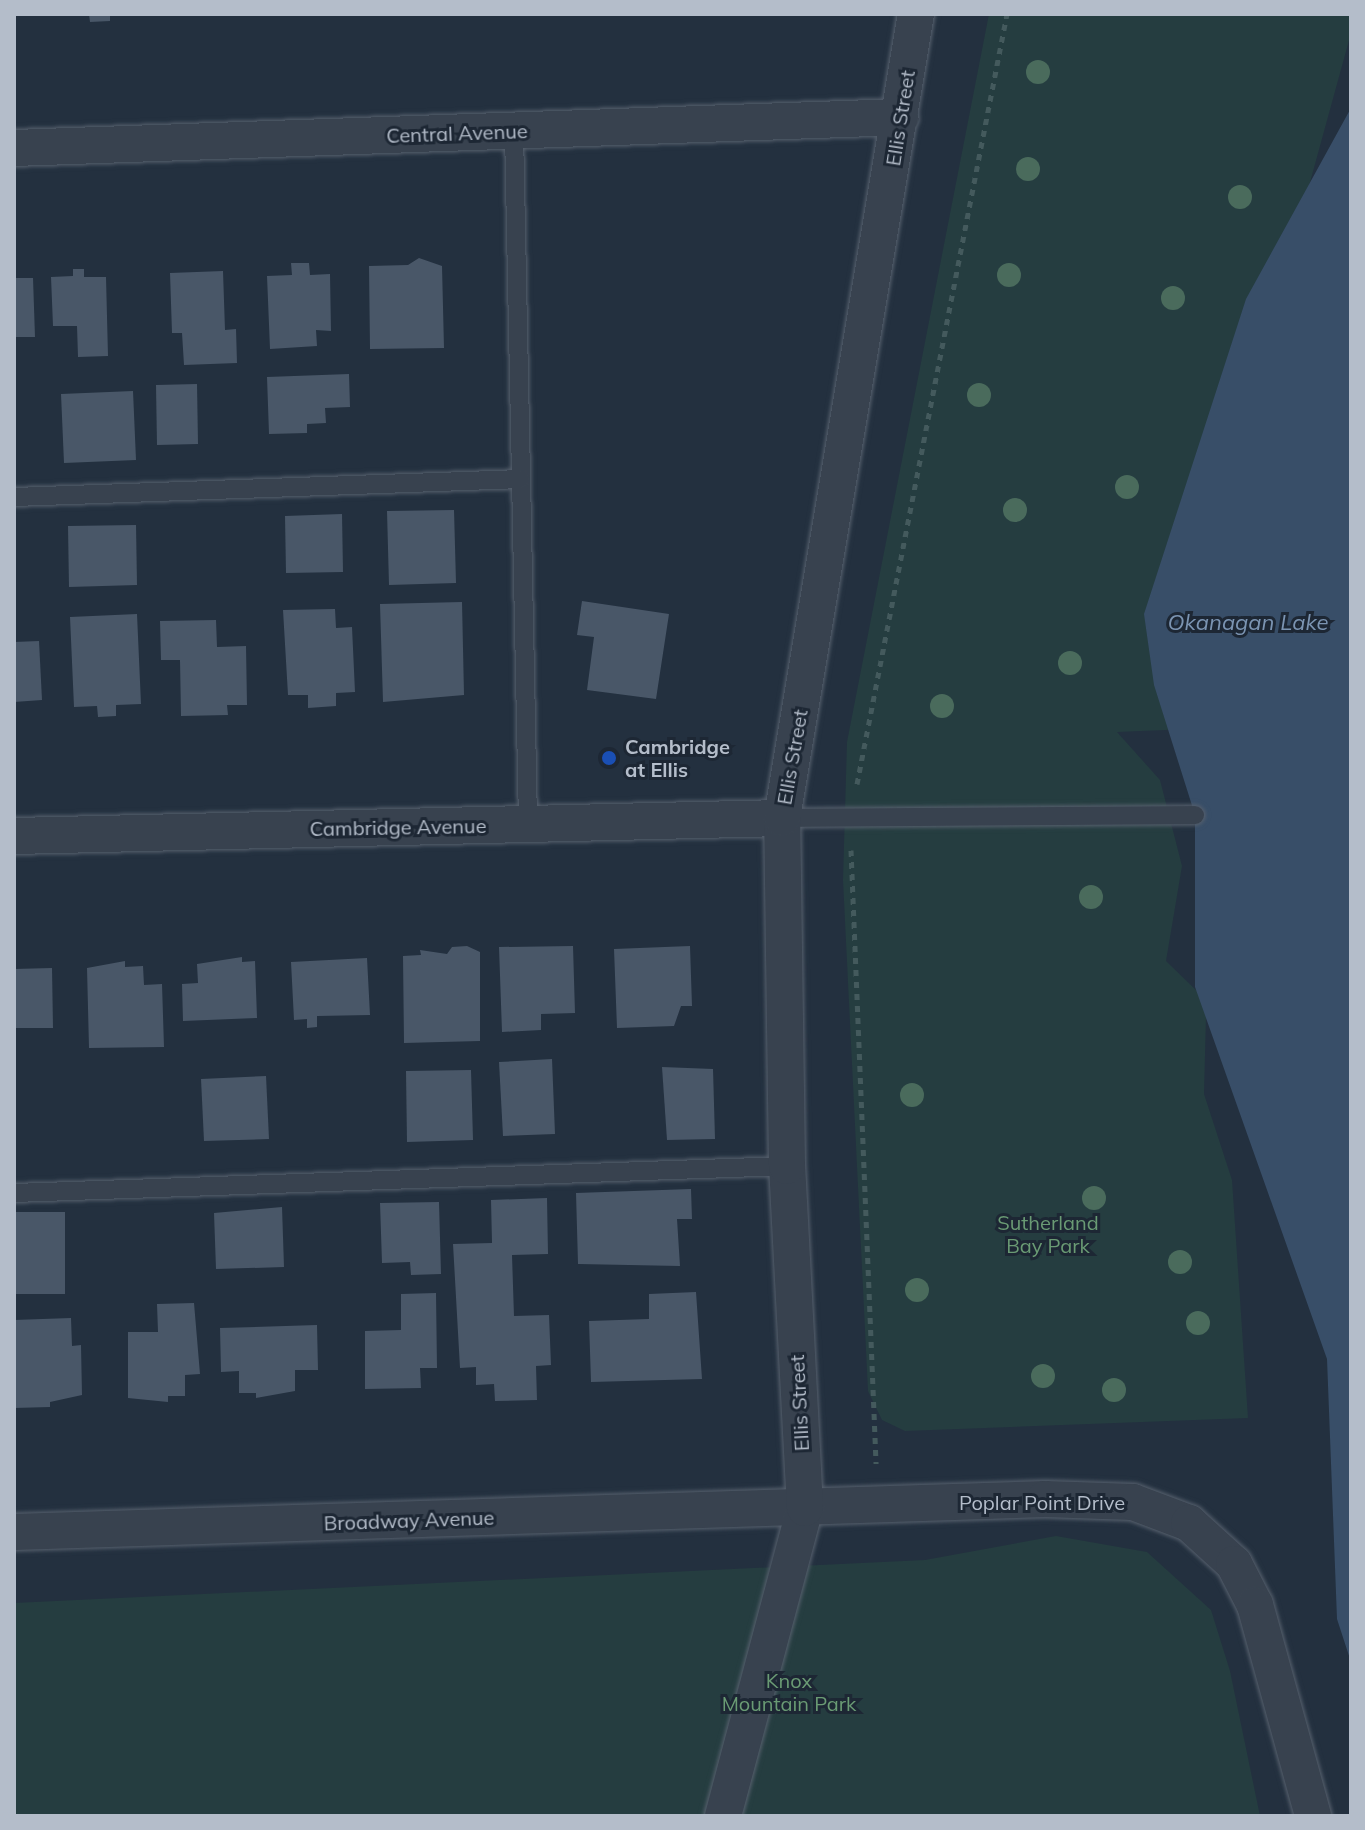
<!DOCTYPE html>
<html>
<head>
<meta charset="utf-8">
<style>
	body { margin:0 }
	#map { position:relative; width:1365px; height:1830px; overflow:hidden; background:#23303f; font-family:Mulish,sans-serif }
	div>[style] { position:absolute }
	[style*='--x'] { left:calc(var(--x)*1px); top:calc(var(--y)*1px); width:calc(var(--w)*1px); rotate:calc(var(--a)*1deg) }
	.green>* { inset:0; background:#253d40 }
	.water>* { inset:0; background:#384e68 }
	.building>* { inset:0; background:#495768 }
	.path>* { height:5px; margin-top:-2.5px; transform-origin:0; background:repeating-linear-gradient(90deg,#445a5d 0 6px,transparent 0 12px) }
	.roads { filter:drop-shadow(0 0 2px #56606d) drop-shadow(0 0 2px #56606d) }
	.lane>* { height:18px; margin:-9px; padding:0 9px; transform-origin:9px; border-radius:9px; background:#38424f }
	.street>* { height:36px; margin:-18px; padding:0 18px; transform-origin:18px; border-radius:18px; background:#38424f }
	.trees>* { width:24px; height:24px; margin:-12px; border-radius:50%; background:#4a6b5c }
	.dots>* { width:22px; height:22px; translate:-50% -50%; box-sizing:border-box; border:4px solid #1d2734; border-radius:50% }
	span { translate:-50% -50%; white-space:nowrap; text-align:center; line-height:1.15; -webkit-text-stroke:6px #1d2734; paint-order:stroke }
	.street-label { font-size:20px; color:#b4bdca }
	.poi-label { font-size:20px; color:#b4bdca; font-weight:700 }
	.left { translate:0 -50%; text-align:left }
	.park-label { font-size:20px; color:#6a9b74 }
	.water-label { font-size:22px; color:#7b94b2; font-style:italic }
	.frame { position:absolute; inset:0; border:16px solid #b4bdca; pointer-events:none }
</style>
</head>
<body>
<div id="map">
	<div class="green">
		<div style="clip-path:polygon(989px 14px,1351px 14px,1351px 33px,1228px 481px,1238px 727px,1117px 732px,1160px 780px,1182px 866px,1166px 961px,1199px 993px,1206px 1016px,1204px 1094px,1232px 1180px,1248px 1418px,905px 1431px,882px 1420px,868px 1391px,843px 880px,847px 742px)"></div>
		<div style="clip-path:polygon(1056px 1536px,1147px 1552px,1211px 1610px,1230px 1671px,1260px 1816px,14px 1816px,14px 1603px,925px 1560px)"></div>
	</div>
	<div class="water">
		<div style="clip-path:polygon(1351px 108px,1351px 1662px,1337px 1619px,1327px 1359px,1195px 987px,1195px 815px,1154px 685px,1144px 614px,1246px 299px)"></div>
	</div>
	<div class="building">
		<div style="clip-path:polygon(89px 14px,110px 14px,110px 21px,90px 22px)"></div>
		<div style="clip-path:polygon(419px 258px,442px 266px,444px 348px,370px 349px,369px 266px,408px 265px)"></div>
		<div style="clip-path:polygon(291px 263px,309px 263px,310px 275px,330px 274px,331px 331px,316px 330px,317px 346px,270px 349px,267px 276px,292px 275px)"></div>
		<div style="clip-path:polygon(73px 269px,84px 269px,84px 277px,106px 277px,108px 356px,78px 357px,77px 326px,53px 326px,51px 277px,73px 276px)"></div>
		<div style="clip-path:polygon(223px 271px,225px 330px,236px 329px,237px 363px,184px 365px,182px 333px,172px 333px,170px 273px)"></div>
		<div style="clip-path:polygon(14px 278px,33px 278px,35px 337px,14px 337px)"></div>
		<div style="clip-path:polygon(349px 374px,350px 407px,325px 408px,326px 423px,307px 424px,307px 433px,269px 434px,267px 377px)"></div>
		<div style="clip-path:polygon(197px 384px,198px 444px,157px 445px,156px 385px)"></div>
		<div style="clip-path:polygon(133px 391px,136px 460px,64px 463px,61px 394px)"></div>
		<div style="clip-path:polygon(454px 510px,456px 583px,389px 585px,387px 511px)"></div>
		<div style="clip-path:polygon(342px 514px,343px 572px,286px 573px,285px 516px)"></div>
		<div style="clip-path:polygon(136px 525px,137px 585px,69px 587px,68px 526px)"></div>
		<div style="clip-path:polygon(582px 601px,669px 614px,656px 699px,587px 690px,594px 637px,577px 635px)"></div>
		<div style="clip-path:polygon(462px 602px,464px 695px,383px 702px,380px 604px)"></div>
		<div style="clip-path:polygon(335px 609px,336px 628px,352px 627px,355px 692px,336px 693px,336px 706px,308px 708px,308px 695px,288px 695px,283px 610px)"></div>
		<div style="clip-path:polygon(137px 614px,141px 704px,116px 705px,116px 716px,98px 717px,97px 706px,74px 707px,70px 617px)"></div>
		<div style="clip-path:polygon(216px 620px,217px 647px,246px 646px,247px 705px,227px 705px,228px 715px,181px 716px,180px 660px,161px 660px,160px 621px)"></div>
		<div style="clip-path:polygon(39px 641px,42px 700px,14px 702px,14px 642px)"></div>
		<div style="clip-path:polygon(467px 946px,480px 952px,480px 1041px,404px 1043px,403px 956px,421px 955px,420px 950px,447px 954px,452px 947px)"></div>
		<div style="clip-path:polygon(573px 946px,575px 1013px,541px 1014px,541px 1030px,502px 1032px,499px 947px)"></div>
		<div style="clip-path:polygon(690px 946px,692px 1006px,681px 1006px,674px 1026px,617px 1028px,614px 949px)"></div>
		<div style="clip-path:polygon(242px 957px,242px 962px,255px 961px,257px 1018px,183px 1021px,182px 984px,198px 983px,197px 964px)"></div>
		<div style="clip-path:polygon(367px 958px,370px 1015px,317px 1016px,317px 1027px,307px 1028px,307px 1019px,294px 1020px,291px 962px)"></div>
		<div style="clip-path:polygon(125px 961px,125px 967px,143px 966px,144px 985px,162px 984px,164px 1047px,89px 1048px,87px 968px)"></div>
		<div style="clip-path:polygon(52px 968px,53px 1028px,14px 1028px,14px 969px)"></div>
		<div style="clip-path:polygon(552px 1059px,555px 1134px,503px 1136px,499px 1062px)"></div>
		<div style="clip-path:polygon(662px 1067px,713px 1069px,715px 1139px,667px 1140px)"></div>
		<div style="clip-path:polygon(471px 1070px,473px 1140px,407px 1142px,406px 1071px)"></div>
		<div style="clip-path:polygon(266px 1076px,269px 1139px,204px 1141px,201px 1079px)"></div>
		<div style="clip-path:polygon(691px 1189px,692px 1219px,677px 1219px,680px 1266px,578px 1264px,576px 1193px)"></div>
		<div style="clip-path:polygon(547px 1198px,548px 1254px,512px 1255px,514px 1316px,549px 1315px,551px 1365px,536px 1366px,537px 1400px,495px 1401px,494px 1384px,476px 1385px,476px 1367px,460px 1368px,453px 1244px,492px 1243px,491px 1200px)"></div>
		<div style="clip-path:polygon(439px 1202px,441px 1274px,411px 1275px,410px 1262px,382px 1263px,380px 1203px)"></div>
		<div style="clip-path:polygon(282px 1207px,284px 1267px,216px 1269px,214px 1213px)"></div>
		<div style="clip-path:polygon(14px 1212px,65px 1212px,65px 1294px,14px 1294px)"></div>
		<div style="clip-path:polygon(696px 1292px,702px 1379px,591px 1382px,589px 1321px,649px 1319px,649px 1294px)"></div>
		<div style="clip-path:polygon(436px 1293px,437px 1368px,420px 1368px,421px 1388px,365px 1389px,365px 1331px,401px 1330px,401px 1294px)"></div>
		<div style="clip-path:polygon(194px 1303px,200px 1374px,185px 1375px,185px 1396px,168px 1396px,168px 1402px,128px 1398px,128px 1332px,158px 1332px,157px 1304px)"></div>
		<div style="clip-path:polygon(71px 1318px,72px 1346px,81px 1345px,82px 1395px,50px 1402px,50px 1407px,14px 1408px,14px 1320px)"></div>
		<div style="clip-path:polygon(317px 1325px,318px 1370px,295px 1370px,295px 1391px,256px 1398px,256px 1393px,239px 1393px,239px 1371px,221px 1372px,220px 1328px)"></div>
	</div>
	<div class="path">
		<div style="--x:857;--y:784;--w:784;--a:-78.98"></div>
		<div style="--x:851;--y:850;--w:614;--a:87.66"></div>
	</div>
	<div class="roads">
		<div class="lane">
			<div style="--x:514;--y:131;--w:693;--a:88.84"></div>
			<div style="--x:14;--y:497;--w:507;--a:-2.03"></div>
			<div style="--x:782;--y:818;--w:413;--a:-0.4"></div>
			<div style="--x:14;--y:1193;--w:773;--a:-2"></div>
		</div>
		<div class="street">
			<div style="--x:14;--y:148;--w:887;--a:-2"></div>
			<div style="--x:14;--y:836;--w:768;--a:-1.34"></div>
			<div style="--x:14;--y:1532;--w:1032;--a:-1.83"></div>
			<div style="--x:1045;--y:1499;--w:88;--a:2"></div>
			<div style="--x:1133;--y:1502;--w:60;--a:20.6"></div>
			<div style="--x:1189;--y:1523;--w:61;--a:42.3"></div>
			<div style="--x:1234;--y:1564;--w:46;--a:62.9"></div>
			<div style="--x:1255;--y:1605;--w:219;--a:74.6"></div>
			<div style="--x:723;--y:1816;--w:319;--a:-75.1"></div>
			<div style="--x:805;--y:1508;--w:342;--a:-93"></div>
			<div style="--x:787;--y:1166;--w:348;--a:-90.8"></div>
			<div style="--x:782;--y:818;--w:815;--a:-80.54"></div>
		</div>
	</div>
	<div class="trees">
		<div style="left:1038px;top:72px"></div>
		<div style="left:1028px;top:169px"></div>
		<div style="left:1240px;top:197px"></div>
		<div style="left:1009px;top:275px"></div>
		<div style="left:1173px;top:298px"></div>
		<div style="left:979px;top:395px"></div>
		<div style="left:1127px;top:487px"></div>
		<div style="left:1015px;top:510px"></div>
		<div style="left:1070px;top:663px"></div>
		<div style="left:942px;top:706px"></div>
		<div style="left:1091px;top:897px"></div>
		<div style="left:912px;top:1095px"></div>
		<div style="left:1094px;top:1198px"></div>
		<div style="left:1180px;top:1262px"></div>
		<div style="left:917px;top:1290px"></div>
		<div style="left:1198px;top:1323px"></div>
		<div style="left:1043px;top:1376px"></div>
		<div style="left:1114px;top:1390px"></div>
	</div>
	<div class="dots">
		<div style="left:609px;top:758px;background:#1a4fb4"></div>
	</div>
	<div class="street-label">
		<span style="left:900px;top:118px;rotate:-81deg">Ellis Street</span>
		<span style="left:457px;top:133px;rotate:-2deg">Central Avenue</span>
		<span style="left:792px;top:757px;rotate:-80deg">Ellis Street</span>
		<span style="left:398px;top:827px;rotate:-1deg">Cambridge Avenue</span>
		<span style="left:799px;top:1403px;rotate:-93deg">Ellis Street</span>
		<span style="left:1042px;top:1502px">Poplar Point Drive</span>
		<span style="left:409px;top:1520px;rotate:-2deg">Broadway Avenue</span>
	</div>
	<div class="poi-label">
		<span class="left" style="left:625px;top:758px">Cambridge<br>at Ellis</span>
	</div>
	<div class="park-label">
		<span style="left:1048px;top:1234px">Sutherland<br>Bay Park</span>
		<span style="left:789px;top:1692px">Knox<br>Mountain Park</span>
	</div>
	<div class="water-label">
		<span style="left:1248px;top:623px">Okanagan Lake</span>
	</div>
	<div class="frame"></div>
</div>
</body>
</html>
